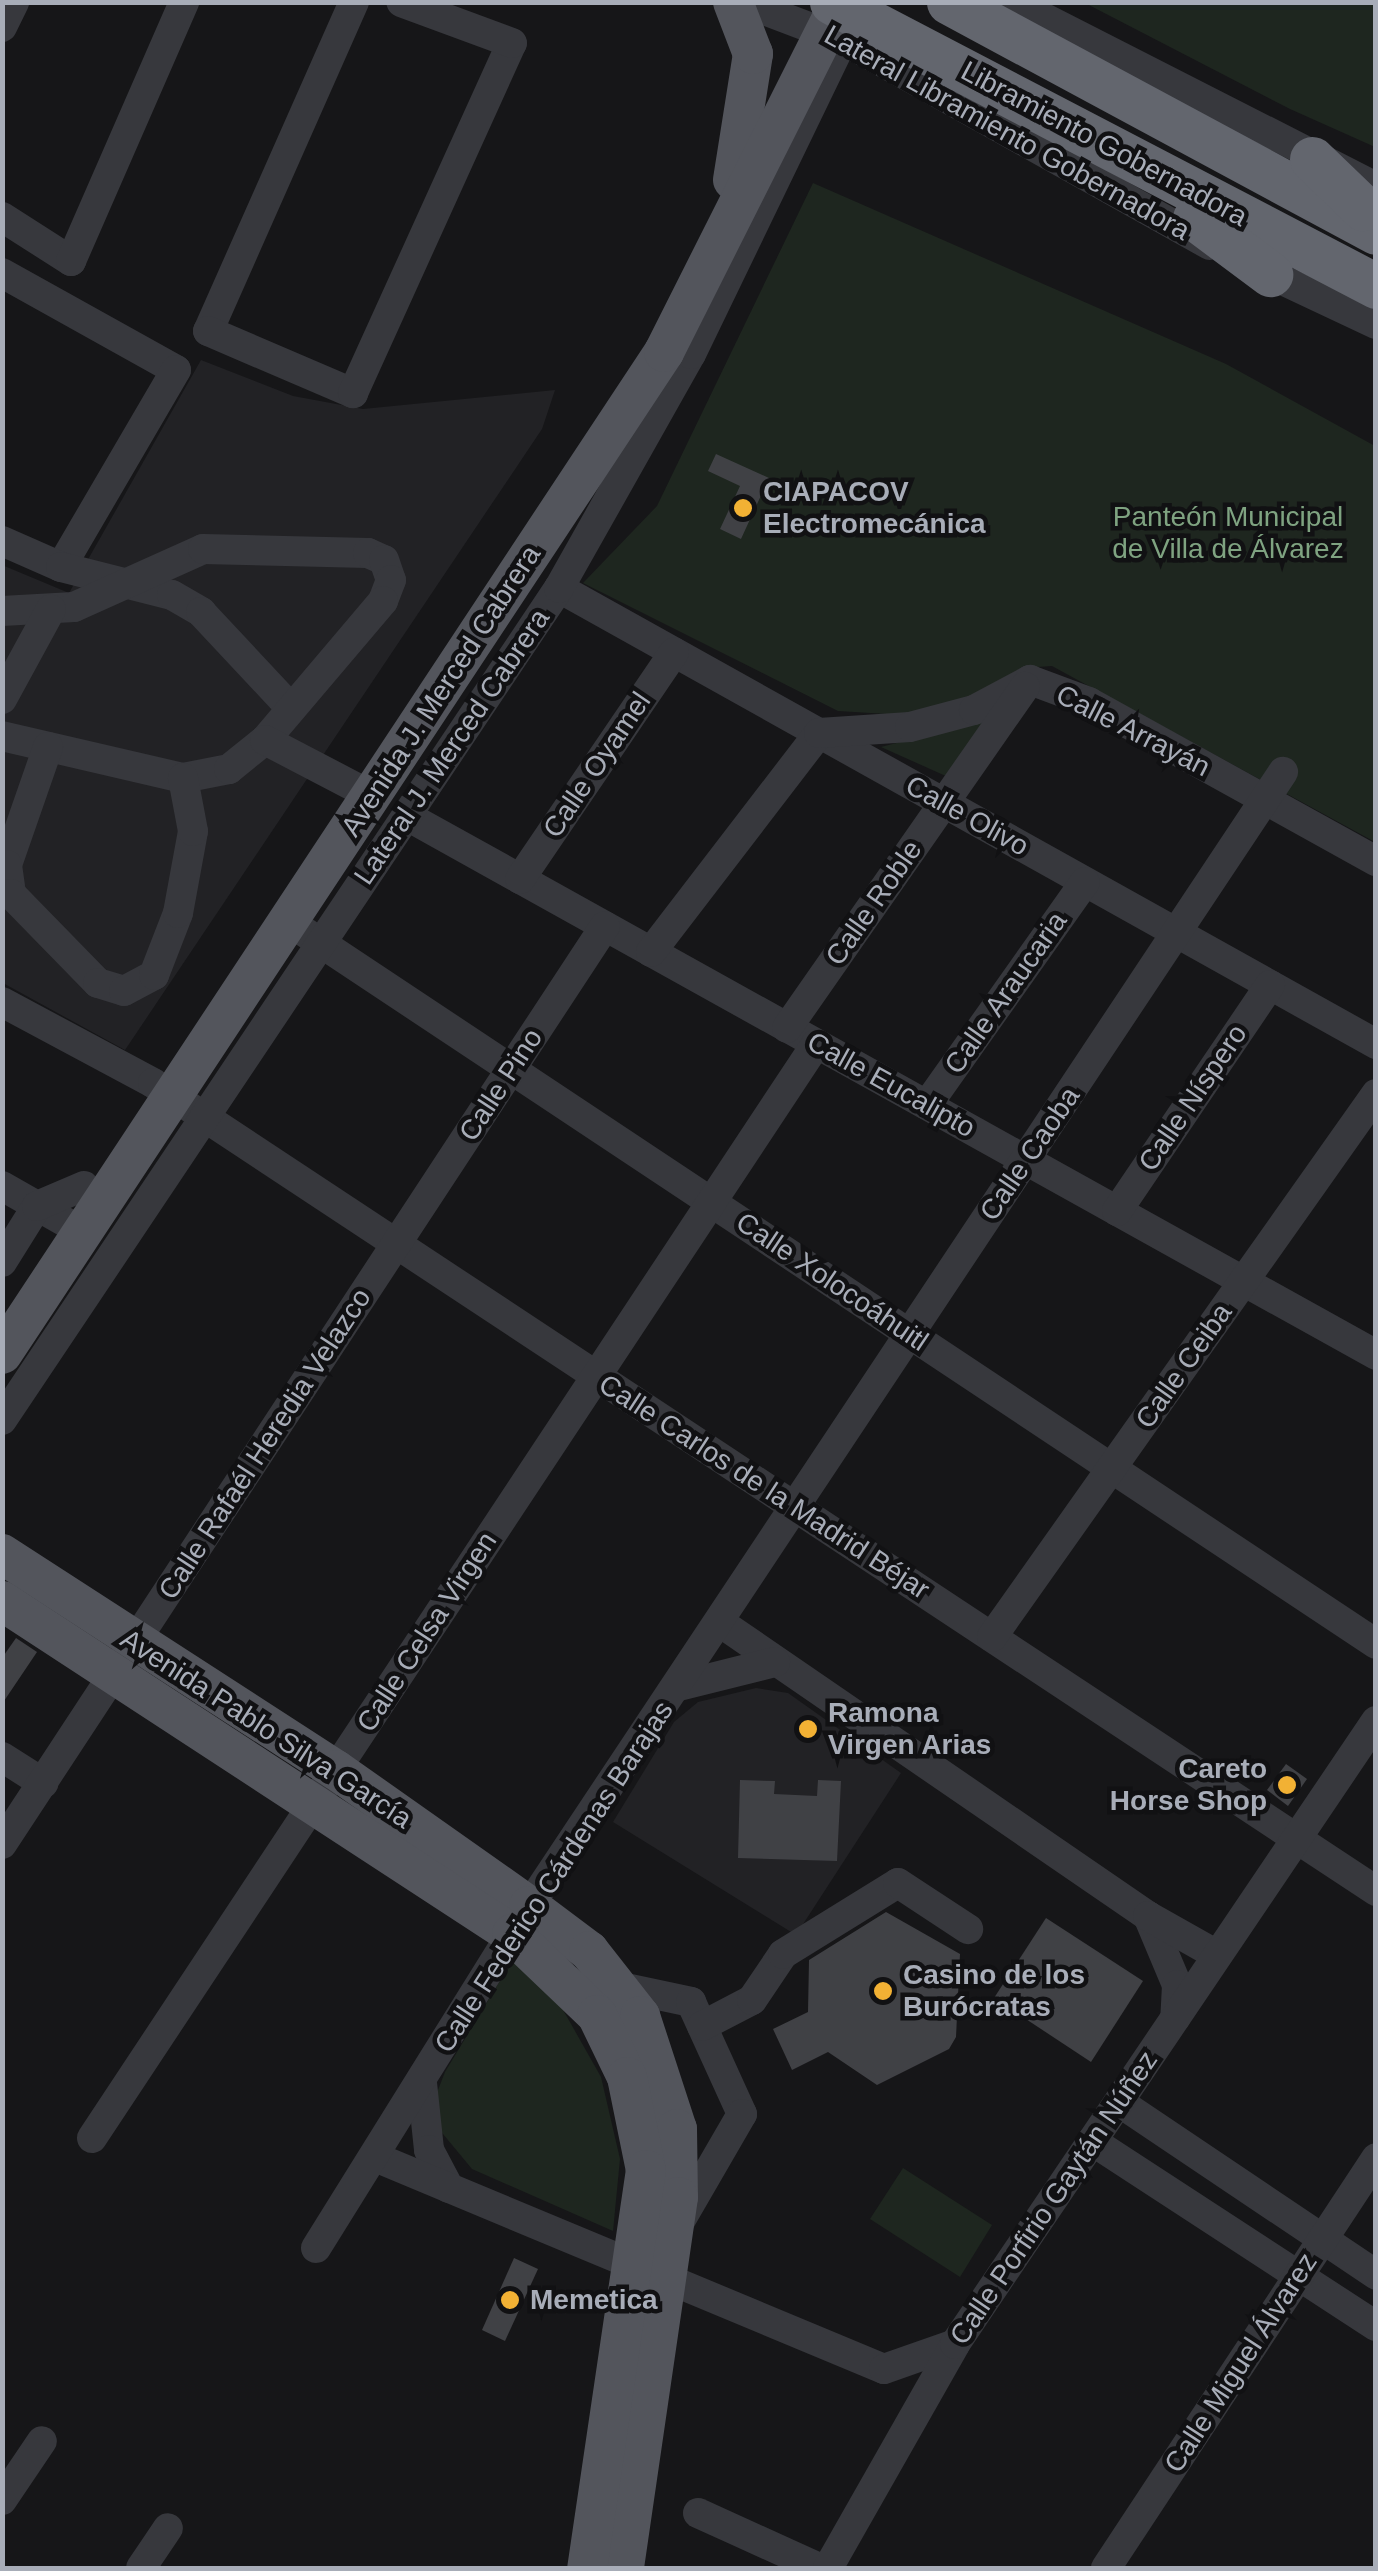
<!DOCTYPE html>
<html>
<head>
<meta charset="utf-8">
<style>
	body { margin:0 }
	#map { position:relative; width:1378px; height:2571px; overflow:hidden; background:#161618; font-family:Helvetica,sans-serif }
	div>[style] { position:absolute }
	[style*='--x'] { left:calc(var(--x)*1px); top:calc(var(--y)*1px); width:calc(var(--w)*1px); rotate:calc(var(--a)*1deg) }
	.built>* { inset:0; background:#222225 }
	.green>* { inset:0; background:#1e261f }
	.building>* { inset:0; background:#404145 }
	.minor>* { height:30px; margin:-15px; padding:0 15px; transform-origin:15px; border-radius:15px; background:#37383d }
	.major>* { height:40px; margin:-20px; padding:0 20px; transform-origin:20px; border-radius:20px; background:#53555c }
	.highway>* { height:45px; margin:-22.5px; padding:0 22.5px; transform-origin:22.5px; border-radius:22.5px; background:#63666e }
	.dots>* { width:28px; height:28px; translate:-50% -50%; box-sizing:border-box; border:5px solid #111113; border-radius:50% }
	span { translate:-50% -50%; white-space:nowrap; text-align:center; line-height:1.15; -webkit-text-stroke:9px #111113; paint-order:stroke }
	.street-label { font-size:28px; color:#a8adb8 }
	.poi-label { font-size:28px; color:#a8adb8; font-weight:700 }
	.left { translate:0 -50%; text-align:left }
	.right { translate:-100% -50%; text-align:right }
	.park-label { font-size:28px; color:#7fa381 }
	.frame { position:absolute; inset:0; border:5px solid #a8adb8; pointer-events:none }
</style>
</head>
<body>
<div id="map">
	<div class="built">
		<div style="clip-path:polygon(201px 360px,293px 396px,363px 409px,555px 390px,542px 429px,125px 1050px,3px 983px,2px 565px,69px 593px)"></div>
		<div style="clip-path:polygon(756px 1688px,788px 1693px,901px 1773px,796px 1935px,613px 1822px,674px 1722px,698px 1702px)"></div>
	</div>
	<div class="green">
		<div style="clip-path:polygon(1085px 3px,1375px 3px,1375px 147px,1290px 109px)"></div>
		<div style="clip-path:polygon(813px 183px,1226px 364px,1375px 446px,1375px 842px,1052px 666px,1022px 668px,969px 697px,903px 715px,838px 711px,583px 583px,657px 506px)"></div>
		<div style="clip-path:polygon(988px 719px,948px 777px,881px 747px)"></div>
		<div style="clip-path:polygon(513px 1959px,562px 2008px,601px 2077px,620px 2159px,613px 2231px,472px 2169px,438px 2128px,438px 2090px,445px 2072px)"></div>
		<div style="clip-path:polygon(903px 2168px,992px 2225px,960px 2277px,870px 2219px)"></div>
	</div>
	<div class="building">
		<div style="clip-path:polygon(716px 454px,769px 478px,741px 539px,720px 529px,740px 486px,708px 471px)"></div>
		<div style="clip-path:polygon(16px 1638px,37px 1652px,2px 1704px,2px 1658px)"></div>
		<div style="clip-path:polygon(1286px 1764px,1307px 1779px,1288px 1806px,1267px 1790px)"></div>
		<div style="clip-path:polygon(740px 1780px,775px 1781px,774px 1794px,817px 1796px,818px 1780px,841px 1781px,837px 1861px,738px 1858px)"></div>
		<div style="clip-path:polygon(886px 1912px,960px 1954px,956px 2037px,949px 2049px,877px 2085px,828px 2052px,792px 2070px,773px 2029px,808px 2012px,809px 1960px)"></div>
		<div style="clip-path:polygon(1046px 1918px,1143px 1981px,1091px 2062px,994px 1998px)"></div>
		<div style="clip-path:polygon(514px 2258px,538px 2269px,505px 2341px,482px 2330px)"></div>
	</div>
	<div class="minor">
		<div style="--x:354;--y:2;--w:360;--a:113.9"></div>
		<div style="--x:208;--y:331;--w:158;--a:23.2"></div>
		<div style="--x:353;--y:393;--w:384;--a:-65.6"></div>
		<div style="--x:512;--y:43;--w:118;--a:-159.7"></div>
		<div style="--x:743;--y:2;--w:107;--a:20.8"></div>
		<div style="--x:843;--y:40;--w:420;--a:29.2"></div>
		<div style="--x:1013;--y:2;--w:407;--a:27"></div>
		<div style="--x:2;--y:27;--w:28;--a:-64"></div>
		<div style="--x:2;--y:217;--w:82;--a:32.5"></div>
		<div style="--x:71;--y:261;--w:283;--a:-66.4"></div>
		<div style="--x:1255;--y:267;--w:134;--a:25.2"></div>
		<div style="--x:2;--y:273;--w:199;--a:29.1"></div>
		<div style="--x:176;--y:370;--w:228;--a:120.3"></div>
		<div style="--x:2;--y:541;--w:64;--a:23.8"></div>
		<div style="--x:61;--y:567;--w:114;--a:14.2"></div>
		<div style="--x:172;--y:595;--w:34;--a:30"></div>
		<div style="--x:201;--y:612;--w:130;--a:46.9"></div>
		<div style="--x:559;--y:588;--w:936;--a:29.17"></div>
		<div style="--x:2;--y:611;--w:72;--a:-3.2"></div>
		<div style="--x:74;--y:607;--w:141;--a:-24.2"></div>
		<div style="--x:203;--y:549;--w:165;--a:1.4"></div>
		<div style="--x:368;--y:553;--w:17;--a:24"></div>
		<div style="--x:384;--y:560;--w:21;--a:71"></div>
		<div style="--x:391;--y:580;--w:22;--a:111"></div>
		<div style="--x:383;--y:601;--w:182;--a:130.3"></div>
		<div style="--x:2;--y:699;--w:102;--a:-61.4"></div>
		<div style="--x:2;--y:736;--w:186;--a:13.1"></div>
		<div style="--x:183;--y:778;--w:47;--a:-11.1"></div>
		<div style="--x:229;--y:769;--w:46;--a:-38.9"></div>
		<div style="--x:265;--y:740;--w:102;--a:27.6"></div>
		<div style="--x:48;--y:747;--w:125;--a:109.2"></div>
		<div style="--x:7;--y:865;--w:29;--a:82"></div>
		<div style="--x:11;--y:894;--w:124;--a:45.7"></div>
		<div style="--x:98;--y:983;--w:27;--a:17"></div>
		<div style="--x:124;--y:991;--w:34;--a:-28"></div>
		<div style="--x:154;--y:975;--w:66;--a:-68.8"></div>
		<div style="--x:178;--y:913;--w:83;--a:-79.6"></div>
		<div style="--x:193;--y:831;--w:54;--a:-100.7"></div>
		<div style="--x:407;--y:816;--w:1109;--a:29.08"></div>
		<div style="--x:520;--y:879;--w:274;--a:-55.8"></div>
		<div style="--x:303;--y:931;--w:1288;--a:33.6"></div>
		<div style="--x:651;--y:952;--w:276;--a:-52.5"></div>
		<div style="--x:819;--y:733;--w:91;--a:-3.8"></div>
		<div style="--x:910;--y:727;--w:66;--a:-14.9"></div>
		<div style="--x:974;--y:710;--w:64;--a:-28.2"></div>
		<div style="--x:1030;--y:680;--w:63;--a:20.4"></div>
		<div style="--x:1089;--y:702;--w:328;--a:29"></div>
		<div style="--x:2;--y:1002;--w:171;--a:28.2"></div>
		<div style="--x:153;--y:1083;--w:1466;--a:33.45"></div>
		<div style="--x:787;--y:1028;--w:416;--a:-55.1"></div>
		<div style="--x:927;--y:1105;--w:273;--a:-54.7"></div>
		<div style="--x:2;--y:1186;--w:93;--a:29.6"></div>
		<div style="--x:1117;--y:1211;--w:273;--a:-55.9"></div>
		<div style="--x:2;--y:1262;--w:66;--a:-58"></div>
		<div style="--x:37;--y:1206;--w:51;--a:-23.1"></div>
		<div style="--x:2;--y:1420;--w:1001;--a:-56.2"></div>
		<div style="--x:559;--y:588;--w:269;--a:-60.6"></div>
		<div style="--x:691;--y:354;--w:349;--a:-64.2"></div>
		<div style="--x:721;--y:1623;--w:518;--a:34.46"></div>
		<div style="--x:1148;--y:1916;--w:75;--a:67.2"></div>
		<div style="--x:1177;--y:1985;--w:33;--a:93"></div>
		<div style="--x:992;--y:1637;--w:665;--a:-54.73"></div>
		<div style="--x:679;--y:1686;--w:99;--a:-14"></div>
		<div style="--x:2;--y:1757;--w:49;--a:32.4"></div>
		<div style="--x:2;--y:1844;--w:1098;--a:-56.7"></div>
		<div style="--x:1148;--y:1916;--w:79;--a:29.5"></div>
		<div style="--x:616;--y:1986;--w:77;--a:12"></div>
		<div style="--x:691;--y:2002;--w:123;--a:65.5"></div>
		<div style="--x:742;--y:2114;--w:129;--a:120.1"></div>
		<div style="--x:702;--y:2026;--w:56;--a:-27.5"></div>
		<div style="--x:752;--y:2000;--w:55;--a:-56"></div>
		<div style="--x:783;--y:1954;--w:135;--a:-31.7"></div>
		<div style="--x:898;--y:1883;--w:84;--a:33.3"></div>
		<div style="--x:422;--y:2083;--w:67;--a:84"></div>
		<div style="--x:429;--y:2150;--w:43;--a:62.2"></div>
		<div style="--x:1119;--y:2102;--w:310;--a:33.9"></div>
		<div style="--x:92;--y:2138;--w:1312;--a:-56.5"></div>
		<div style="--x:1092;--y:2141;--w:339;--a:33.1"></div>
		<div style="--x:375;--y:2157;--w:551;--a:22.61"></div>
		<div style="--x:316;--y:2248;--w:403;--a:-58.1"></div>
		<div style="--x:529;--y:1906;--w:1362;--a:-56.38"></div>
		<div style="--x:884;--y:2369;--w:75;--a:-19.4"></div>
		<div style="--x:2;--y:2500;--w:71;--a:-55.9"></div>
		<div style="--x:698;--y:2513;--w:133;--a:24.4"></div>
		<div style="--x:141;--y:2568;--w:48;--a:-56"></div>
		<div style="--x:828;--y:2568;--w:257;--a:-60.4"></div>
		<div style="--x:955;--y:2344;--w:752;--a:-55.95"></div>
		<div style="--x:1106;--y:2568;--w:491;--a:-56.6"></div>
	</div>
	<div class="major">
		<div style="--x:733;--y:180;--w:128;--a:-81"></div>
		<div style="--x:753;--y:54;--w:56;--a:-111"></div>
		<div style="--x:2;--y:1354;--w:1201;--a:-56.55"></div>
		<div style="--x:664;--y:352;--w:392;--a:-63.3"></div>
		<div style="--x:2;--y:1554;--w:398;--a:32.9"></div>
		<div style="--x:336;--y:1770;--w:236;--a:35.2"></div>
		<div style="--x:529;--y:1906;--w:75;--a:36.9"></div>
		<div style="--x:589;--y:1951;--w:83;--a:51.9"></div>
		<div style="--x:640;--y:2016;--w:119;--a:71.9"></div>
		<div style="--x:677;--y:2129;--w:68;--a:89.2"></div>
		<div style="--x:678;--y:2197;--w:375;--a:98.3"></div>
		<div style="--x:2;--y:1601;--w:609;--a:33.14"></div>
		<div style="--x:512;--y:1934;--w:117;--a:43.6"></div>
		<div style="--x:597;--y:2015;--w:69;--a:64.2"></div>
		<div style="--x:627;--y:2077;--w:95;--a:78.5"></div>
		<div style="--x:646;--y:2170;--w:402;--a:98.4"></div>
	</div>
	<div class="highway">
		<div style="--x:832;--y:2;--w:614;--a:27.57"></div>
		<div style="--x:949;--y:2;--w:485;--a:28.3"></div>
		<div style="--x:1312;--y:159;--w:71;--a:43.9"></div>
		<div style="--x:1195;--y:218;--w:94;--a:36.7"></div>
	</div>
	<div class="dots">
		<div style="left:743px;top:508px;background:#f2b134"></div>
		<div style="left:808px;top:1729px;background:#f2b134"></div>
		<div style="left:1287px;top:1785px;background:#f2b134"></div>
		<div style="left:883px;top:1991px;background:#f2b134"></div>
		<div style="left:510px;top:2300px;background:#f2b134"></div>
	</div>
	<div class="street-label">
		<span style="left:1007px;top:133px;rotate:29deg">Lateral Libramiento Gobernadora</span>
		<span style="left:1104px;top:144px;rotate:28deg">Libramiento Gobernadora</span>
		<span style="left:441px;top:691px;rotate:-57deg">Avenida J. Merced Cabrera</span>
		<span style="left:1133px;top:731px;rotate:27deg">Calle Arrayán</span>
		<span style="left:452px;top:747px;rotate:-56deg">Lateral J. Merced Cabrera</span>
		<span style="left:597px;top:765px;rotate:-56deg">Calle Oyamel</span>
		<span style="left:967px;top:816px;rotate:29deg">Calle Olivo</span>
		<span style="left:874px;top:903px;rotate:-55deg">Calle Roble</span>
		<span style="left:1006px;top:993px;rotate:-55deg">Calle Araucaria</span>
		<span style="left:501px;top:1085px;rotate:-57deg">Calle Pino</span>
		<span style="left:891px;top:1085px;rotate:29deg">Calle Eucalipto</span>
		<span style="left:1193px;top:1098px;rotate:-56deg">Calle Níspero</span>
		<span style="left:1030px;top:1154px;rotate:-56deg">Calle Caoba</span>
		<span style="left:832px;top:1282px;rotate:34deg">Calle Xolocoáhuitl</span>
		<span style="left:1184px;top:1366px;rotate:-55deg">Calle Ceiba</span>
		<span style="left:265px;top:1444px;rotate:-57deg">Calle Rafaél Heredia Velazco</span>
		<span style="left:764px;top:1487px;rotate:33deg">Calle Carlos de la Madrid Béjar</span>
		<span style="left:427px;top:1632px;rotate:-57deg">Calle Celsa Virgen</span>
		<span style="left:266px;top:1729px;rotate:33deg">Avenida Pablo Silva García</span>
		<span style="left:554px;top:1877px;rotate:-57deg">Calle Federico Cárdenas Barajas</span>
		<span style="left:1054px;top:2198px;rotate:-56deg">Calle Porfirio Gaytán Núñez</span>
		<span style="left:1241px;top:2363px;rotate:-57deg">Calle Miguel Álvarez</span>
	</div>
	<div class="poi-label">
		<span class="left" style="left:763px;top:508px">CIAPACOV<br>Electromecánica</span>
		<span class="left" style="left:828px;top:1729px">Ramona<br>Virgen Arias</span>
		<span class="right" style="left:1267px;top:1785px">Careto<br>Horse Shop</span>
		<span class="left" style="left:903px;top:1991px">Casino de los<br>Burócratas</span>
		<span class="left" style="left:530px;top:2300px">Memetica</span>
	</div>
	<div class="park-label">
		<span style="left:1228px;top:533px">Panteón Municipal<br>de Villa de Álvarez</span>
	</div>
	<div class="frame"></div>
</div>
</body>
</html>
